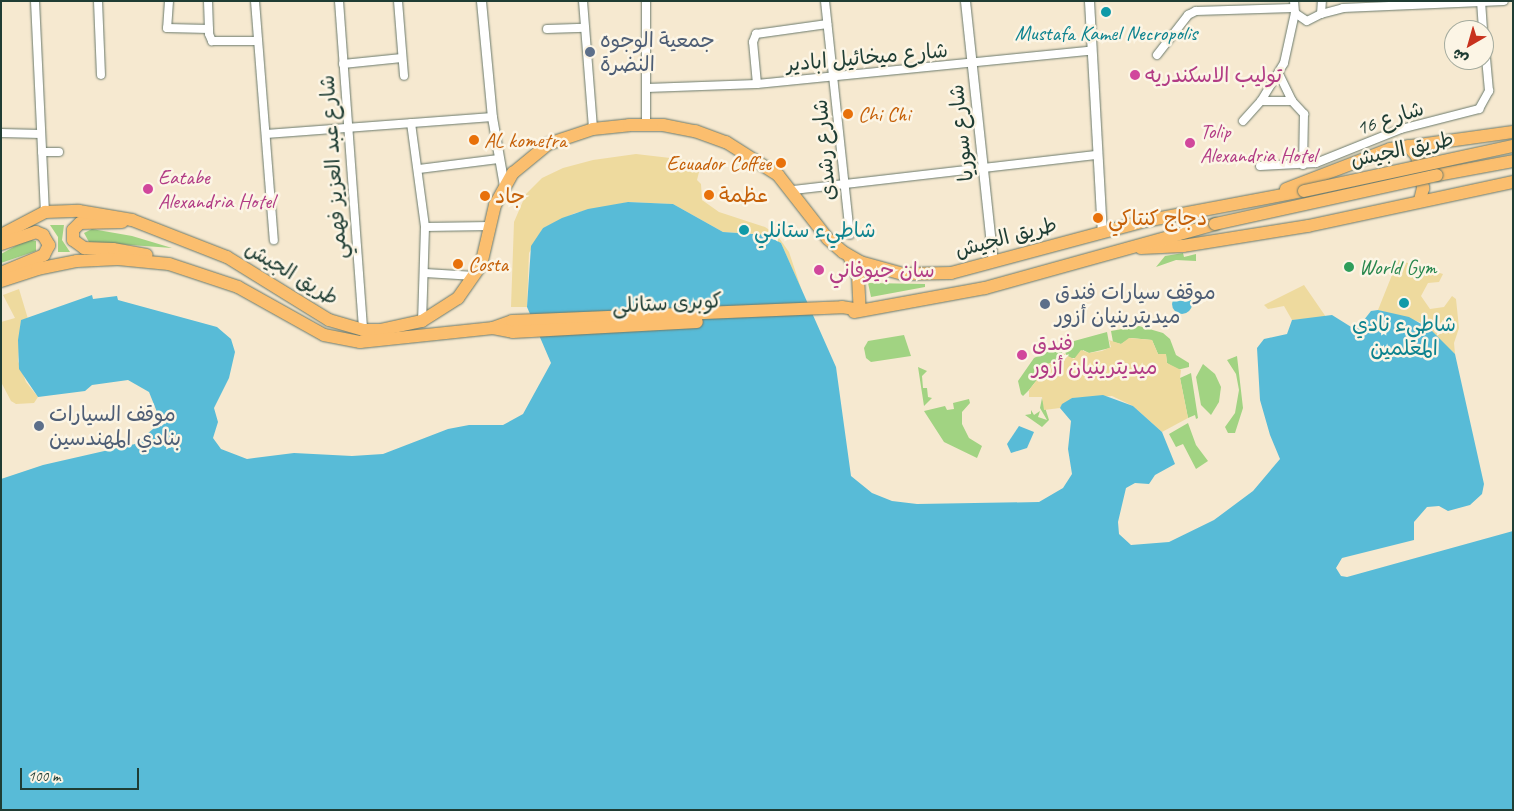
<!DOCTYPE html>
<html>
<head>
<meta charset="utf-8">
<style>
	body { margin:0 }
	#map { position:relative; width:1514px; height:811px; overflow:hidden; background:#f6e9d0; font-family:Caveat,"Playpen Sans Arabic",sans-serif }
	div>[style] { position:absolute }
	[style*='--x'] { left:calc(var(--x)*1px); top:calc(var(--y)*1px); width:calc(var(--w)*1px); rotate:calc(var(--a)*1deg) }
	.green>* { inset:0; background:#a1d382 }
	.sand>* { inset:0; background:#eeda9e }
	.water>* { inset:0; background:#58bbd7 }
	.round { border-radius:50% }
	.roads { filter:drop-shadow(0 0 1px #6a796b) drop-shadow(0 0 1px #6a796b) }
	.minor>* { height:8px; margin:-4px; padding:0 4px; transform-origin:4px; border-radius:4px; background:#fff }
	.tertiary>* { height:9px; margin:-4.5px; padding:0 4.5px; transform-origin:4.5px; border-radius:4.5px; background:#fff }
	.trunk>* { height:12px; margin:-6px; padding:0 6px; transform-origin:6px; border-radius:6px; background:#fbbe6e }
	.bridges { filter:drop-shadow(0 0 1px #6a796b) drop-shadow(0 0 1px #6a796b) }
	.trunk-bridge>* { height:12px; margin:-6px; padding:0 6px; transform-origin:6px; border-radius:6px; background:#fbbe6e }
	.dots>* { width:14px; height:14px; translate:-50% -50%; box-sizing:border-box; border:2px solid #fcf5e5; border-radius:50% }
	span { translate:-50% -50%; white-space:nowrap; text-align:center; line-height:1.15; -webkit-text-stroke:5px #fcf5e5; paint-order:stroke }
	.culture-label { font-size:21px; color:#0d838f }
	.left { translate:0 -50%; text-align:left }
	.service-label { font-size:21px; color:#4e5e75 }
	.street-label { font-size:21px; color:#1f3d34 }
	.hotel-label { font-size:21px; color:#b23c85 }
	.food-label { font-size:21px; color:#c56008 }
	.right { translate:-100% -50%; text-align:right }
	.leisure-label { font-size:21px; color:#27864d }
	.frame { position:absolute; inset:0; border:2px solid #1f3d34; pointer-events:none }
	.north { position:absolute; left:1444px; top:20px; width:50px; height:50px; box-sizing:border-box; background:#fcf5e5; border:1px solid #a4ab9e; border-radius:50%; rotate:218deg; font-size:14px; font-weight:700; line-height:20px; text-align:center; color:#1f3d34 }
	.north::after { content:''; display:block; margin:auto; width:18px; height:22px; background:#c8321e; clip-path:polygon(50% 0,100% 100%,50% 72%,0 100%) }
	.scale { position:absolute; left:20px; top:768px; width:119px; height:22px; box-sizing:border-box; border:2px solid #1f3d34; border-top:0; padding-left:6px; font-size:15px; line-height:18px; white-space:nowrap; color:#1f3d34; -webkit-text-stroke:4px #fcf5e5; paint-order:stroke }
</style>
</head>
<body>
<div id="map">
	<div class="green">
		<div style="clip-path:polygon(50px 225px,64px 225px,62px 240px,70px 252px,58px 252px,58px 237px)"></div>
		<div style="clip-path:polygon(92px 229px,132px 236px,172px 248px,89px 242px,84px 233px)"></div>
		<div style="clip-path:polygon(28px 239px,36px 241px,36px 251px,1px 263px,1px 254px)"></div>
		<div style="clip-path:polygon(1183px 253px,1184px 257px,1196px 254px,1196px 261px,1176px 260px,1156px 267px,1165px 256px)"></div>
		<div style="clip-path:polygon(868px 283px,925px 284px,925px 287px,871px 297px)"></div>
		<div style="clip-path:polygon(1139px 326px,1163px 333px,1170px 339px,1176px 355px,1189px 363px,1189px 367px,1177px 370px,1167px 363px,1166px 355px,1158px 354px,1152px 340px,1131px 338px,1121px 344px,1113px 342px,1111px 331px)"></div>
		<div style="clip-path:polygon(1107px 332px,1110px 348px,1089px 353px,1083px 350px,1077px 358px,1067px 358px,1063px 344px)"></div>
		<div style="clip-path:polygon(904px 335px,911px 356px,871px 362px,866px 358px,864px 348px,868px 341px)"></div>
		<div style="clip-path:polygon(1060px 345px,1064px 359px,1045px 365px,1044px 371px,1029px 390px,1023px 396px,1021px 394px,1018px 381px,1034px 358px)"></div>
		<div style="clip-path:polygon(1237px 356px,1243px 408px,1235px 433px,1228px 433px,1225px 427px,1235px 413px,1239px 390px,1236px 374px,1227px 360px)"></div>
		<div style="clip-path:polygon(1203px 364px,1215px 374px,1221px 387px,1219px 402px,1211px 415px,1201px 405px,1196px 377px)"></div>
		<div style="clip-path:polygon(918px 367px,927px 371px,922px 376px,923px 388px,927px 388px,928px 397px,932px 398px,924px 406px)"></div>
		<div style="clip-path:polygon(1191px 373px,1198px 418px,1196px 419px,1195px 415px,1188px 418px,1180px 378px)"></div>
		<div style="clip-path:polygon(1042px 398px,1049px 420px,1042px 427px,1025px 415px,1031px 414px,1031px 410px,1034px 415px,1040px 411px,1038px 417px,1047px 420px,1040px 408px)"></div>
		<div style="clip-path:polygon(969px 399px,970px 403px,962px 412px,962px 424px,969px 438px,982px 446px,977px 458px,944px 442px,924px 411px,945px 406px,947px 410px,954px 409px,953px 403px)"></div>
		<div style="clip-path:polygon(1188px 423px,1196px 445px,1208px 461px,1196px 469px,1183px 444px,1176px 447px,1169px 434px)"></div>
	</div>
	<div class="sand">
		<div style="clip-path:polygon(636px 154px,696px 161px,694px 169px,699px 172px,697px 180px,701px 184px,702px 200px,719px 212px,765px 227px,777px 235px,789px 252px,802px 291px,781px 243px,755px 234px,723px 232px,673px 204px,629px 202px,575px 213px,543px 228px,529px 253px,527px 307px,511px 307px,514px 222px,526px 194px,542px 178px,563px 168px,593px 160px)"></div>
		<div style="clip-path:polygon(1398px 260px,1443px 274px,1439px 282px,1428px 283px,1421px 296px,1430px 309px,1444px 307px,1452px 296px,1456px 299px,1459px 328px,1454px 343px,1455px 354px,1420px 322px,1378px 310px)"></div>
		<div style="clip-path:polygon(1304px 285px,1326px 317px,1292px 320px,1284px 306px,1268px 309px,1264px 305px)"></div>
		<div style="clip-path:polygon(19px 289px,28px 319px,21px 320px,18px 361px,26px 382px,38px 397px,34px 403px,16px 404px,11px 401px,1px 382px,1px 322px,15px 318px,3px 295px)"></div>
		<div style="clip-path:polygon(1129px 338px,1152px 340px,1158px 354px,1166px 354px,1167px 363px,1181px 370px,1180px 378px,1188px 418px,1162px 432px,1133px 406px,1112px 396px,1072px 398px,1060px 408px,1044px 410px,1042px 397px,1029px 397px,1029px 390px,1044px 371px,1046px 364px,1061px 361px,1062px 353px,1074px 359px,1081px 350px,1089px 353px,1102px 351px,1111px 347px,1109px 340px,1121px 344px)"></div>
	</div>
	<div class="water">
		<div style="clip-path:polygon(628px 202px,673px 204px,723px 232px,766px 235px,781px 243px,836px 367px,851px 476px,872px 493px,892px 501px,917px 504px,1039px 502px,1063px 488px,1072px 474px,1068px 449px,1071px 421px,1060px 408px,1062px 404px,1072px 398px,1103px 395px,1133px 406px,1162px 432px,1175px 464px,1155px 475px,1149px 484px,1135px 483px,1126px 488px,1118px 522px,1119px 534px,1131px 545px,1169px 542px,1214px 520px,1253px 491px,1280px 459px,1270px 435px,1260px 400px,1257px 348px,1264px 339px,1287px 334px,1292px 320px,1332px 315px,1356px 330px,1371px 311px,1378px 310px,1409px 317px,1430px 329px,1455px 354px,1484px 484px,1482px 494px,1470px 505px,1448px 511px,1439px 506px,1427px 507px,1414px 522px,1414px 540px,1342px 558px,1336px 568px,1341px 576px,1347px 577px,1513px 531px,1513px 810px,1px 810px,1px 479px,43px 465px,135px 444px,153px 429px,157px 412px,149px 392px,128px 380px,92px 385px,85px 391px,38px 397px,19px 369px,18px 340px,21px 320px,92px 295px,93px 299px,117px 296px,118px 300px,217px 327px,231px 339px,235px 352px,229px 378px,214px 408px,218px 422px,213px 438px,221px 449px,247px 459px,294px 453px,352px 456px,383px 454px,448px 429px,469px 425px,503px 425px,523px 414px,551px 363px,527px 307px,531px 246px,543px 228px,562px 218px,588px 209px)"></div>
		<div class="round" style="left:1172px;top:294px;width:20px;height:20px"></div>
		<div style="clip-path:polygon(1019px 426px,1034px 432px,1027px 448px,1011px 453px,1007px 444px)"></div>
	</div>
	<div class="roads">
		<div class="minor">
			<div style="--x:35;--y:1;--w:211;--a:87.3"></div>
			<div style="--x:98;--y:1;--w:74;--a:87.7"></div>
			<div style="--x:169;--y:1;--w:27;--a:94"></div>
			<div style="--x:167;--y:28;--w:42;--a:1.4"></div>
			<div style="--x:208;--y:1;--w:33;--a:88"></div>
			<div style="--x:209;--y:34;--w:8;--a:67"></div>
			<div style="--x:212;--y:41;--w:45;--a:0"></div>
			<div style="--x:255;--y:1;--w:240;--a:85.5"></div>
			<div style="--x:339;--y:1;--w:330;--a:85.8"></div>
			<div style="--x:398;--y:1;--w:75;--a:85.4"></div>
			<div style="--x:583;--y:1;--w:128;--a:85.5"></div>
			<div style="--x:646;--y:1;--w:123;--a:90"></div>
			<div style="--x:825;--y:1;--w:235;--a:83.9"></div>
			<div style="--x:1294;--y:1;--w:12;--a:85"></div>
			<div style="--x:1295;--y:13;--w:14;--a:34"></div>
			<div style="--x:1307;--y:21;--w:16;--a:-27"></div>
			<div style="--x:1321;--y:14;--w:13;--a:-86"></div>
			<div style="--x:1481;--y:1;--w:29;--a:86"></div>
			<div style="--x:1321;--y:14;--w:23;--a:-15"></div>
			<div style="--x:1343;--y:8;--w:161;--a:-2.5"></div>
			<div style="--x:547;--y:29;--w:38;--a:-2"></div>
			<div style="--x:1157;--y:55;--w:51;--a:-52.2"></div>
			<div style="--x:1188;--y:15;--w:9;--a:-27"></div>
			<div style="--x:1196;--y:11;--w:97;--a:-1.8"></div>
			<div style="--x:343;--y:64;--w:59;--a:-5.8"></div>
			<div style="--x:1279;--y:74;--w:30;--a:64"></div>
			<div style="--x:1292;--y:101;--w:18;--a:47"></div>
			<div style="--x:1304;--y:114;--w:51;--a:91.1"></div>
			<div style="--x:757;--y:84;--w:42;--a:-95.4"></div>
			<div style="--x:753;--y:42;--w:9;--a:-69"></div>
			<div style="--x:756;--y:34;--w:72;--a:-8"></div>
			<div style="--x:647;--y:88;--w:110;--a:-2.1"></div>
			<div style="--x:757;--y:84;--w:334;--a:-5.7"></div>
			<div style="--x:1261;--y:101;--w:31;--a:0"></div>
			<div style="--x:1243;--y:121;--w:27;--a:-48"></div>
			<div style="--x:1261;--y:101;--w:44;--a:-58.8"></div>
			<div style="--x:1284;--y:63;--w:51;--a:-77.6"></div>
			<div style="--x:411;--y:123;--w:105;--a:82.3"></div>
			<div style="--x:425;--y:227;--w:94;--a:91.8"></div>
			<div style="--x:1;--y:133;--w:40;--a:1.4"></div>
			<div style="--x:266;--y:134;--w:227;--a:-4.3"></div>
			<div style="--x:42;--y:152;--w:17;--a:0"></div>
			<div style="--x:1260;--y:166;--w:56;--a:-3.1"></div>
			<div style="--x:1316;--y:163;--w:92;--a:-21.8"></div>
			<div style="--x:1401;--y:129;--w:81;--a:-14.4"></div>
			<div style="--x:1479;--y:109;--w:21;--a:-61"></div>
			<div style="--x:1489;--y:91;--w:55;--a:-95.2"></div>
			<div style="--x:419;--y:169;--w:80;--a:-7.2"></div>
			<div style="--x:793;--y:190;--w:305;--a:-6.6"></div>
			<div style="--x:425;--y:227;--w:66;--a:-0.9"></div>
			<div style="--x:425;--y:273;--w:50;--a:3.4"></div>
		</div>
		<div class="tertiary">
			<div style="--x:481;--y:1;--w:117;--a:84.6"></div>
			<div style="--x:492;--y:117;--w:70;--a:80.1"></div>
			<div style="--x:965;--y:1;--w:262;--a:83.9"></div>
			<div style="--x:1089;--y:1;--w:231;--a:86.8"></div>
		</div>
		<div class="trunk">
			<div style="--x:1408;--y:146;--w:13;--a:48"></div>
			<div style="--x:1417;--y:156;--w:33;--a:79"></div>
			<div style="--x:1423;--y:188;--w:12;--a:104"></div>
			<div style="--x:1437;--y:175;--w:77;--a:-10.4"></div>
			<div style="--x:1286;--y:189;--w:111;--a:-21"></div>
			<div style="--x:1390;--y:149;--w:124;--a:-7.9"></div>
			<div style="--x:122;--y:222;--w:42;--a:178.6"></div>
			<div style="--x:80;--y:223;--w:10;--a:135"></div>
			<div style="--x:73;--y:230;--w:10;--a:90"></div>
			<div style="--x:73;--y:240;--w:14;--a:36"></div>
			<div style="--x:84;--y:248;--w:29;--a:2"></div>
			<div style="--x:113;--y:249;--w:34;--a:10"></div>
			<div style="--x:1;--y:235;--w:50;--a:-27.6"></div>
			<div style="--x:45;--y:212;--w:34;--a:-2"></div>
			<div style="--x:79;--y:211;--w:54;--a:9.6"></div>
			<div style="--x:132;--y:220;--w:102;--a:21.3"></div>
			<div style="--x:227;--y:257;--w:120;--a:31.7"></div>
			<div style="--x:329;--y:320;--w:35;--a:16"></div>
			<div style="--x:363;--y:330;--w:17;--a:0"></div>
			<div style="--x:380;--y:330;--w:43;--a:-12.1"></div>
			<div style="--x:422;--y:321;--w:43;--a:-32.6"></div>
			<div style="--x:458;--y:298;--w:40;--a:-55.1"></div>
			<div style="--x:481;--y:265;--w:62;--a:-76.9"></div>
			<div style="--x:495;--y:205;--w:37;--a:-61"></div>
			<div style="--x:513;--y:173;--w:45;--a:-39.6"></div>
			<div style="--x:548;--y:144;--w:47;--a:-18.4"></div>
			<div style="--x:593;--y:129;--w:36;--a:-6"></div>
			<div style="--x:629;--y:125;--w:34;--a:0"></div>
			<div style="--x:663;--y:125;--w:33;--a:11"></div>
			<div style="--x:695;--y:131;--w:33;--a:20"></div>
			<div style="--x:726;--y:142;--w:62;--a:32.4"></div>
			<div style="--x:778;--y:175;--w:81;--a:52"></div>
			<div style="--x:828;--y:239;--w:20;--a:41"></div>
			<div style="--x:843;--y:252;--w:20;--a:30"></div>
			<div style="--x:860;--y:262;--w:45;--a:15.6"></div>
			<div style="--x:903;--y:274;--w:48;--a:-1.2"></div>
			<div style="--x:951;--y:273;--w:201;--a:-15"></div>
			<div style="--x:1145;--y:221;--w:162;--a:-10.7"></div>
			<div style="--x:1;--y:244;--w:37;--a:-19"></div>
			<div style="--x:36;--y:232;--w:8;--a:23"></div>
			<div style="--x:43;--y:235;--w:12;--a:59"></div>
			<div style="--x:49;--y:245;--w:11;--a:117"></div>
			<div style="--x:44;--y:255;--w:47;--a:157.3"></div>
			<div style="--x:1141;--y:248;--w:42;--a:-2.7"></div>
			<div style="--x:1183;--y:246;--w:127;--a:-9.1"></div>
			<div style="--x:1308;--y:226;--w:210;--a:-12.1"></div>
			<div style="--x:849;--y:256;--w:23;--a:67"></div>
			<div style="--x:858;--y:277;--w:33;--a:87"></div>
			<div style="--x:1;--y:281;--w:38;--a:-18"></div>
			<div style="--x:37;--y:269;--w:41;--a:-11.3"></div>
			<div style="--x:77;--y:261;--w:41;--a:-2.8"></div>
			<div style="--x:118;--y:259;--w:51;--a:5.6"></div>
			<div style="--x:169;--y:264;--w:73;--a:18.4"></div>
			<div style="--x:238;--y:287;--w:98;--a:29.2"></div>
			<div style="--x:324;--y:335;--w:37;--a:11"></div>
			<div style="--x:360;--y:342;--w:134;--a:-6"></div>
			<div style="--x:493;--y:328;--w:20;--a:-20"></div>
			<div style="--x:512;--y:321;--w:330;--a:-2.4"></div>
			<div style="--x:842;--y:307;--w:18;--a:9"></div>
			<div style="--x:854;--y:312;--w:133;--a:-10.4"></div>
			<div style="--x:985;--y:288;--w:239;--a:-15.5"></div>
			<div style="--x:493;--y:328;--w:20;--a:11"></div>
			<div style="--x:513;--y:332;--w:184;--a:-3.1"></div>
		</div>
	</div>
	<div class="bridges">
		<div class="trunk-bridge">
			<div style="--x:1304;--y:191;--w:214;--a:-12.2"></div>
			<div style="--x:1215;--y:224;--w:227;--a:-12.4"></div>
		</div>
	</div>
	<div class="dots">
		<div style="left:1106px;top:12px;background:#0f9aa8"></div>
		<div style="left:590px;top:52px;background:#5c6f8a"></div>
		<div style="left:1135px;top:75px;background:#d1479c"></div>
		<div style="left:848px;top:114px;background:#e8710a"></div>
		<div style="left:474px;top:140px;background:#e8710a"></div>
		<div style="left:1190px;top:143px;background:#d1479c"></div>
		<div style="left:781px;top:163px;background:#e8710a"></div>
		<div style="left:148px;top:189px;background:#d1479c"></div>
		<div style="left:709px;top:195px;background:#e8710a"></div>
		<div style="left:485px;top:196px;background:#e8710a"></div>
		<div style="left:1098px;top:218px;background:#e8710a"></div>
		<div style="left:744px;top:230px;background:#0f9aa8"></div>
		<div style="left:458px;top:264px;background:#e8710a"></div>
		<div style="left:1349px;top:267px;background:#2e9e5b"></div>
		<div style="left:819px;top:270px;background:#d1479c"></div>
		<div style="left:1404px;top:303px;background:#0f9aa8"></div>
		<div style="left:1045px;top:304px;background:#5c6f8a"></div>
		<div style="left:1022px;top:355px;background:#d1479c"></div>
		<div style="left:39px;top:426px;background:#5c6f8a"></div>
	</div>
	<div class="culture-label">
		<span style="left:1106px;top:33px">Mustafa Kamel Necropolis</span>
		<span class="left" style="left:754px;top:230px">شاطيء ستانلي</span>
		<span style="left:1404px;top:336px">شاطيء نادي<br>المعلمين</span>
	</div>
	<div class="service-label">
		<span class="left" style="left:600px;top:52px">جمعية الوجوه<br>النضرة</span>
		<span class="left" style="left:1055px;top:304px">موقف سيارات فندق<br>ميديترينيان أزور</span>
		<span class="left" style="left:49px;top:426px">موقف السيارات<br>بنادي المهندسين</span>
	</div>
	<div class="street-label">
		<span style="left:867px;top:57px;rotate:-5deg">شارع ميخائيل ابادير</span>
		<span style="left:1390px;top:118px;rotate:-18deg">شارع 16</span>
		<span style="left:961px;top:133px;rotate:-96deg">شارع سوريا</span>
		<span style="left:1402px;top:149px;rotate:-12deg">طريق الجيش</span>
		<span style="left:824px;top:150px;rotate:-95deg">شارع رشدى</span>
		<span style="left:333px;top:167px;rotate:-94deg">شارع عبد العزيز فهمي</span>
		<span style="left:1006px;top:237px;rotate:-15deg">طريق الجيش</span>
		<span style="left:292px;top:273px;rotate:31deg">طريق الجيش</span>
		<span style="left:667px;top:303px;rotate:-3deg">كوبرى ستانلى</span>
	</div>
	<div class="hotel-label">
		<span class="left" style="left:1145px;top:75px">توليب الاسكندريه</span>
		<span class="left" style="left:1200px;top:143px">Tolip<br>Alexandria Hotel</span>
		<span class="left" style="left:158px;top:189px">Eatabe<br>Alexandria Hotel</span>
		<span class="left" style="left:829px;top:270px">سان جيوفاني</span>
		<span class="left" style="left:1032px;top:355px">فندق<br>ميديترينيان أزور</span>
	</div>
	<div class="food-label">
		<span class="left" style="left:858px;top:114px">Chi Chi</span>
		<span class="left" style="left:484px;top:140px">AL kometra</span>
		<span class="right" style="left:771px;top:163px">Ecuador Coffee</span>
		<span class="left" style="left:719px;top:195px">عظمة</span>
		<span class="left" style="left:495px;top:196px">جاد</span>
		<span class="left" style="left:1108px;top:218px">دجاج كنتاكي</span>
		<span class="left" style="left:468px;top:264px">Costa</span>
	</div>
	<div class="leisure-label">
		<span class="left" style="left:1359px;top:267px">World Gym</span>
	</div>
	<div class="frame"></div>
	<div class="north">ش</div>
	<div class="scale">100 m</div>
</div>
</body>
</html>
